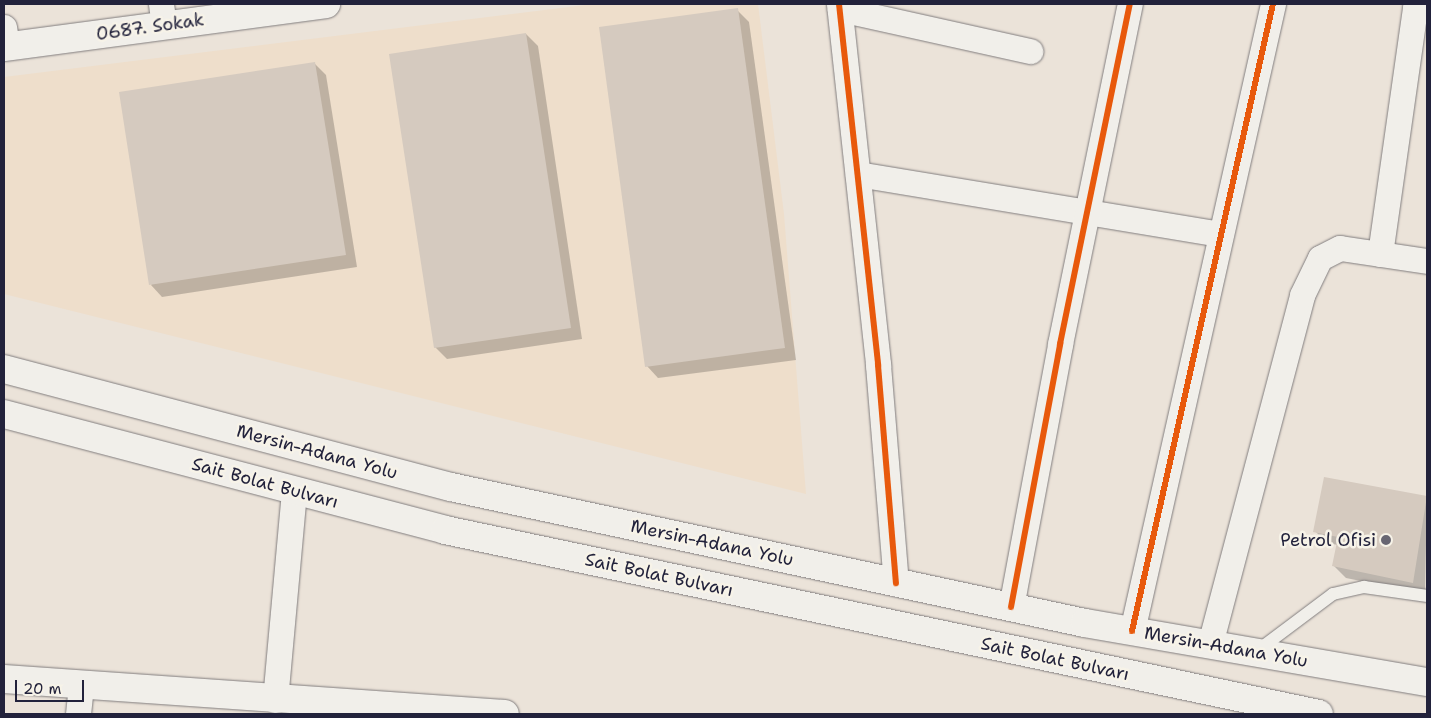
<!DOCTYPE html>
<html>
<head>
<meta charset="utf-8">
<style>
	body { margin:0 }
	#map { position:relative; width:1431px; height:718px; overflow:hidden; background:#ebe3d9; font-family:"Shantell Sans",sans-serif }
	div>[style] { position:absolute }
	[style*='--x'] { left:calc(var(--x)*1px); top:calc(var(--y)*1px); width:calc(var(--w)*1px); rotate:calc(var(--a)*1deg) }
	.built>* { inset:0; background:#eedecb }
	.shadow>* { inset:0; background:#0003 }
	.building>* { inset:0; background:#d5cabf }
	.roads { filter:drop-shadow(0 0 1px #817d7e) drop-shadow(0 0 1px #817d7e) }
	.lane>* { height:12px; margin:-6px; padding:0 6px; transform-origin:6px; border-radius:6px; background:#f1efea }
	.street>* { height:25px; margin:-12.5px; padding:0 12.5px; transform-origin:12.5px; border-radius:12.5px; background:#f1efea }
	.secondary>* { height:28px; margin:-14px; padding:0 14px; transform-origin:14px; border-radius:14px; background:#f1efea }
	.highway>* { height:28px; margin:-14px; padding:0 14px; transform-origin:14px; border-radius:14px; background:#f1efea }
	.cycleway>* { height:6px; margin:-3px; padding:0 3px; transform-origin:3px; border-radius:3px; background:#e8590c }
	.dots>* { width:14px; height:14px; translate:-50% -50%; box-sizing:border-box; border:2px solid #f7f3e8; border-radius:50% }
	span { translate:-50% -50%; white-space:nowrap; text-align:center; line-height:1.15; -webkit-text-stroke:5px #f7f3e8; paint-order:stroke }
	.street-label { font-size:18px; color:#22223b }
	.poi-label { font-size:18px; color:#22223b }
	.right { translate:-100% -50%; text-align:right }
	.frame { position:absolute; inset:0; border:5px solid #22223b; pointer-events:none }
	.scale { position:absolute; left:15px; top:680px; width:69px; height:22px; box-sizing:border-box; border:2px solid #22223b; border-top:0; padding-left:6px; font-size:15px; line-height:18px; white-space:nowrap; color:#22223b; -webkit-text-stroke:4px #f7f3e8; paint-order:stroke }
</style>
</head>
<body>
<div id="map">
	<div class="built">
		<div style="clip-path:polygon(593px 4px,758px 4px,784px 214px,806px 494px,4px 294px,4px 77px)"></div>
	</div>
	<div class="shadow">
		<div style="clip-path:polygon(737px 10px,749px 22px,796px 360px,658px 378px,647px 366px)"></div>
		<div style="clip-path:polygon(526px 34px,538px 46px,582px 339px,447px 359px,435px 347px)"></div>
		<div style="clip-path:polygon(314px 63px,326px 75px,357px 267px,162px 297px,151px 285px)"></div>
		<div style="clip-path:polygon(1325px 478px,1427px 497px,1425px 594px,1346px 578px,1334px 566px,1338px 545px,1327px 543px,1315px 531px)"></div>
	</div>
	<div class="building">
		<div style="clip-path:polygon(738px 8px,785px 348px,645px 367px,599px 27px)"></div>
		<div style="clip-path:polygon(526px 33px,571px 328px,434px 348px,389px 54px)"></div>
		<div style="clip-path:polygon(315px 62px,346px 255px,149px 285px,119px 92px)"></div>
		<div style="clip-path:polygon(1324px 477px,1427px 496px,1413px 583px,1332px 566px,1338px 537px,1313px 532px)"></div>
	</div>
	<div class="roads">
		<div class="lane">
			<div style="--x:1257;--y:651;--w:95;--a:-36.9"></div>
			<div style="--x:1333;--y:594;--w:32;--a:-13"></div>
			<div style="--x:1364;--y:587;--w:64;--a:8.1"></div>
		</div>
		<div class="street">
			<div style="--x:161;--y:4;--w:21;--a:82"></div>
			<div style="--x:839;--y:4;--w:363;--a:83.8"></div>
			<div style="--x:878;--y:365;--w:219;--a:85.3"></div>
			<div style="--x:840;--y:9;--w:195;--a:12.5"></div>
			<div style="--x:4;--y:27;--w:19;--a:81"></div>
			<div style="--x:858;--y:174;--w:366;--a:9.4"></div>
			<div style="--x:1380;--y:254;--w:248;--a:-81.9"></div>
			<div style="--x:1415;--y:8;--w:12;--a:14"></div>
			<div style="--x:1011;--y:607;--w:268;--a:-79.4"></div>
			<div style="--x:1060;--y:344;--w:347;--a:-78.4"></div>
			<div style="--x:1132;--y:631;--w:643;--a:-77.33"></div>
			<div style="--x:1210;--y:644;--w:361;--a:-75.2"></div>
			<div style="--x:1302;--y:295;--w:41;--a:-64.1"></div>
			<div style="--x:1320;--y:258;--w:22;--a:-27"></div>
			<div style="--x:1340;--y:248;--w:88;--a:8.5"></div>
			<div style="--x:275;--y:700;--w:211;--a:-84.8"></div>
			<div style="--x:78;--y:714;--w:29;--a:-84"></div>
		</div>
		<div class="secondary">
			<div style="--x:4;--y:47;--w:325;--a:-7.6"></div>
			<div style="--x:4;--y:679;--w:502;--a:4"></div>
		</div>
		<div class="highway">
			<div style="--x:4;--y:369;--w:462;--a:14.8"></div>
			<div style="--x:451;--y:487;--w:648;--a:12.11"></div>
			<div style="--x:1085;--y:623;--w:347;--a:9.8"></div>
			<div style="--x:4;--y:414;--w:456;--a:14.7"></div>
			<div style="--x:445;--y:530;--w:893;--a:11.89"></div>
		</div>
	</div>
	<div class="cycleway">
		<div style="--x:839;--y:4;--w:363;--a:83.8"></div>
		<div style="--x:878;--y:365;--w:219;--a:85.3"></div>
		<div style="--x:1011;--y:607;--w:268;--a:-79.4"></div>
		<div style="--x:1060;--y:344;--w:347;--a:-78.4"></div>
		<div style="--x:1132;--y:631;--w:643;--a:-77.33"></div>
	</div>
	<div class="dots">
		<div style="left:1386px;top:540px;background:#686672"></div>
	</div>
	<div class="street-label">
		<span style="left:150px;top:27px;rotate:-8deg">0687. Sokak</span>
		<span style="left:317px;top:452px;rotate:15deg">Mersin-Adana Yolu</span>
		<span style="left:265px;top:483px;rotate:15deg">Sait Bolat Bulvarı</span>
		<span style="left:712px;top:543px;rotate:12deg">Mersin-Adana Yolu</span>
		<span style="left:659px;top:575px;rotate:12deg">Sait Bolat Bulvarı</span>
		<span style="left:1226px;top:647px;rotate:10deg">Mersin-Adana Yolu</span>
		<span style="left:1055px;top:659px;rotate:12deg">Sait Bolat Bulvarı</span>
	</div>
	<div class="poi-label">
		<span class="right" style="left:1376px;top:540px">Petrol Ofisi</span>
	</div>
	<div class="frame"></div>
	<div class="scale">20 m</div>
</div>
</body>
</html>
